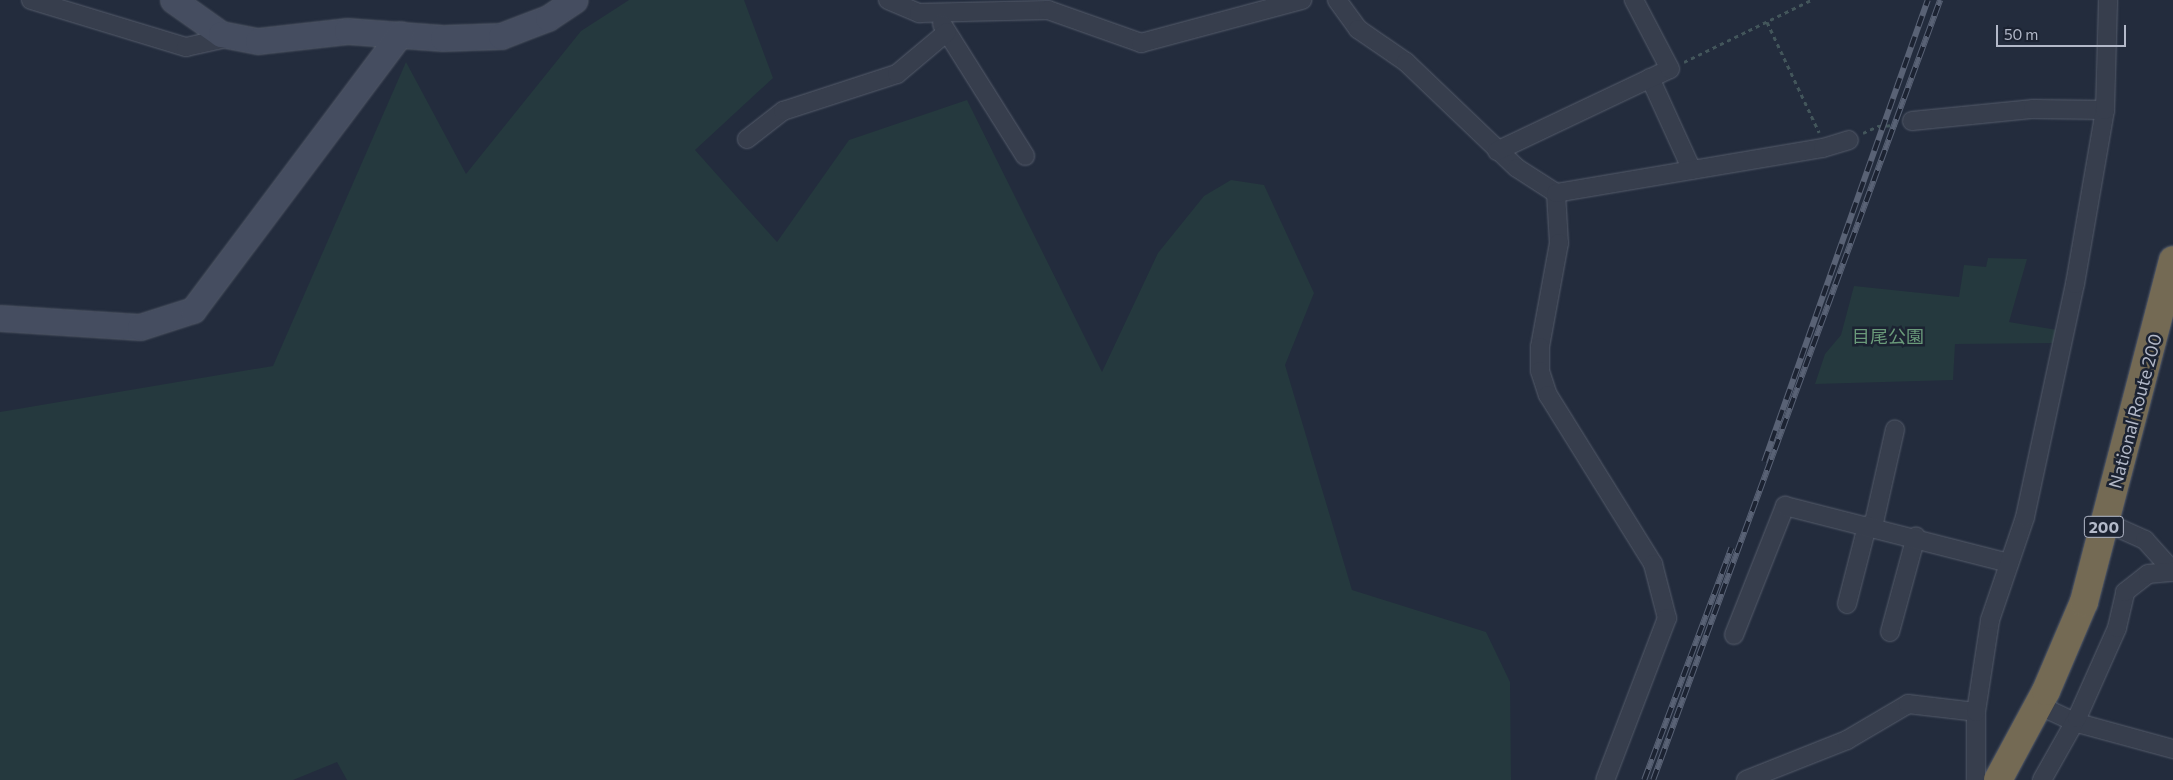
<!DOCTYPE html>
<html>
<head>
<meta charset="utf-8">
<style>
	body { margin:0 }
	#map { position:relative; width:2173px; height:780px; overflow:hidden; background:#232c3d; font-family:Commissioner,"Noto Sans JP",sans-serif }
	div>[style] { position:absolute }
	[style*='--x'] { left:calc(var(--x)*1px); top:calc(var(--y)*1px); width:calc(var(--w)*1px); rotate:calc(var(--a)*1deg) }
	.green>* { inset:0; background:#25393e }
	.path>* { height:3px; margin-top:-1.5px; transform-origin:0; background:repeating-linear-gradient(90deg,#43565b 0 4px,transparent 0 8px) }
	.roads { filter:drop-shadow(0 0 1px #555c6b) drop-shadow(0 0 1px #555c6b) }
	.street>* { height:18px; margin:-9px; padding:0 9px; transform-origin:9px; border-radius:9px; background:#373e4d }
	.secondary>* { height:25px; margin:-12.5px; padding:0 12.5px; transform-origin:12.5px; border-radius:12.5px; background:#454d60 }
	.highway>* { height:28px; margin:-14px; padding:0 14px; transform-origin:14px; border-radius:14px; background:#746a54 }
	.rail>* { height:5.5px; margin-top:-2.75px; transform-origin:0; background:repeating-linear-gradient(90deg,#1c2332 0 11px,#596275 0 22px); box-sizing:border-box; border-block:1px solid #596275 }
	span { translate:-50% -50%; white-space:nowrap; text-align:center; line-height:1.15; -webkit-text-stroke:5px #1c2332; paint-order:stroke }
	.shield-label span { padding:1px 4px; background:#1c2332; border:1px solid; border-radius:4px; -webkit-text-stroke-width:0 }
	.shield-label { font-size:16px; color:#b3b9c9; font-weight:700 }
	.park-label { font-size:18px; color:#6a9a7a }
	.street-label { font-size:18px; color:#b3b9c9 }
	.scale { position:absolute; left:1996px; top:25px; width:130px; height:22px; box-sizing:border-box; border:2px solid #b3b9c9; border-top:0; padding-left:6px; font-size:15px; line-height:18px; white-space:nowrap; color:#b3b9c9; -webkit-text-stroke:4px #1c2332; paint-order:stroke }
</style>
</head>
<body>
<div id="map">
	<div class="green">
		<div style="clip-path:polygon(629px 0,744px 0,773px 78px,695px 150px,777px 242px,849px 140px,967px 100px,1102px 372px,1158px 253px,1204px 196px,1231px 180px,1264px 185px,1314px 293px,1285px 365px,1352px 590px,1486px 632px,1510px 682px,1511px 780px,347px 780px,337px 762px,293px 780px,0 780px,0 412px,273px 366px,406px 62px,466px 174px,581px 31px)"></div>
		<div style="clip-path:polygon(1988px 258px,2027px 259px,2009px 322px,2057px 330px,2054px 343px,1955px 344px,1953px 380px,1815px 384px,1825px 354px,1841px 335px,1854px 286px,1959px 297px,1964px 265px,1986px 267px)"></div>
	</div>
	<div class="path">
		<div style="--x:1767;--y:22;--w:122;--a:64.7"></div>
		<div style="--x:1684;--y:62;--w:141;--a:-26"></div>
		<div style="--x:1863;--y:133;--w:17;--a:-25"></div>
		<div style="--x:1878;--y:126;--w:19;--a:-3"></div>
	</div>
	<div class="roads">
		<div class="street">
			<div style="--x:31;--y:0;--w:162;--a:16.9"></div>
			<div style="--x:186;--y:47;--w:46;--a:-12.5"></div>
			<div style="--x:888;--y:0;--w:34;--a:23"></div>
			<div style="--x:919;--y:13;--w:129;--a:-1.3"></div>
			<div style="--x:1048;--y:10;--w:99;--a:19.5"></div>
			<div style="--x:1141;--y:43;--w:167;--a:-15"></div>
			<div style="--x:1337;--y:0;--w:36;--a:54"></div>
			<div style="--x:1358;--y:29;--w:58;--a:34.5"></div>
			<div style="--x:1406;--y:62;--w:153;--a:43.7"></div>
			<div style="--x:1517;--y:168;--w:46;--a:32.7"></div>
			<div style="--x:1556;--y:193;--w:50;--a:86.6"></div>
			<div style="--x:1559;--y:243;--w:106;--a:100.4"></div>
			<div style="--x:1540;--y:347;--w:24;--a:90"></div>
			<div style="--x:1540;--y:371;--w:25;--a:72"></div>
			<div style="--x:1548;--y:395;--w:199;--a:58.1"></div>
			<div style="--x:1653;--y:564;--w:56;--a:75.5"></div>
			<div style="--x:1667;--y:618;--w:173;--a:110.9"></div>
			<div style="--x:942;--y:24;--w:156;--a:57.8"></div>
			<div style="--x:1650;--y:78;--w:101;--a:65.5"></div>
			<div style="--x:1912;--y:121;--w:122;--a:-5.7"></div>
			<div style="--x:2033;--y:109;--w:72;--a:0.8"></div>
			<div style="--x:747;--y:139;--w:46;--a:-37.9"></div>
			<div style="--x:783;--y:111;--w:120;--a:-18"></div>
			<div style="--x:897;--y:74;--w:65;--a:-40"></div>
			<div style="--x:1497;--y:151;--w:191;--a:-25.4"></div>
			<div style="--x:1670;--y:69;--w:78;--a:-117.6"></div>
			<div style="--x:1556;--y:193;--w:271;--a:-9.6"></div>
			<div style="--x:1823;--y:148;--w:27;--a:-17"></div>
			<div style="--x:2105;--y:522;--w:44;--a:24.2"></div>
			<div style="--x:2145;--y:540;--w:42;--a:47.9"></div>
			<div style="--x:1873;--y:527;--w:100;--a:-77.3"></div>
			<div style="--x:1847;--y:604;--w:81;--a:-75.6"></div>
			<div style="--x:1890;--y:632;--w:99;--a:-74.8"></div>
			<div style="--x:1734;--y:635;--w:139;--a:-68.4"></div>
			<div style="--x:1785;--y:506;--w:231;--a:14.3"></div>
			<div style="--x:2038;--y:705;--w:40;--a:25"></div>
			<div style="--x:2074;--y:722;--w:103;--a:15.3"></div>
			<div style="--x:1746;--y:780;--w:109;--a:-21.6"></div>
			<div style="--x:1847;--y:740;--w:71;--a:-30.5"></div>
			<div style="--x:1908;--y:704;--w:68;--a:6.7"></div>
			<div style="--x:1976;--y:780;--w:68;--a:-90"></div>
			<div style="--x:1976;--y:712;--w:93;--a:-81.3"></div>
			<div style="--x:1990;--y:620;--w:109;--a:-71.2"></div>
			<div style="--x:2025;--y:517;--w:238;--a:-77.9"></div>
			<div style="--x:2075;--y:284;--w:177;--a:-80.2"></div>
			<div style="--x:2105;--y:110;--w:110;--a:-88.4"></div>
			<div style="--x:2042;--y:780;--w:71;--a:-60.6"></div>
			<div style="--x:2077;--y:718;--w:98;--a:-66"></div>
			<div style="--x:2117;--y:628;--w:37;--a:-77"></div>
			<div style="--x:2125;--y:592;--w:29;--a:-38"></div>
			<div style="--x:2148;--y:574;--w:25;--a:-5"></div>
		</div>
		<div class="secondary">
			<div style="--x:173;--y:0;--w:59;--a:35.3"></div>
			<div style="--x:221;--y:34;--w:38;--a:11"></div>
			<div style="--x:258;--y:41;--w:90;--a:-6.4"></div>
			<div style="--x:347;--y:31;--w:96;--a:4.2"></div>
			<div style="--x:443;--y:38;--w:58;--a:-2"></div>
			<div style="--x:501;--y:36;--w:50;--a:-21"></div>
			<div style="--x:548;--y:18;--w:32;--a:-34"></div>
			<div style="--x:0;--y:318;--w:140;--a:3.7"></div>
			<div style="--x:140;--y:327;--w:56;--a:-17.8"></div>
			<div style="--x:193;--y:310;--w:345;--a:-53.1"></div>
		</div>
		<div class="highway">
			<div style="--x:1998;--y:780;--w:101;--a:-61.7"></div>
			<div style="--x:2046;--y:691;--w:97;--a:-66.9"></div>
			<div style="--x:2084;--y:602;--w:353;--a:-75.4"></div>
		</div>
	</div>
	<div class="rail">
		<div style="--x:1764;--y:462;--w:490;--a:-70.5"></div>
		<div style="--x:1644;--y:780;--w:248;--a:-69.4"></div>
		<div style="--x:1653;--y:780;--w:831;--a:-69.8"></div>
	</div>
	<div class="shield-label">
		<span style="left:2104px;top:527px">200</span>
	</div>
	<div class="park-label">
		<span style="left:1888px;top:336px">目尾公園</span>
	</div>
	<div class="street-label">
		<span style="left:2135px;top:411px;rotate:-75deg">National Route 200</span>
	</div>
	<div class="scale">50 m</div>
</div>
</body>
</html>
